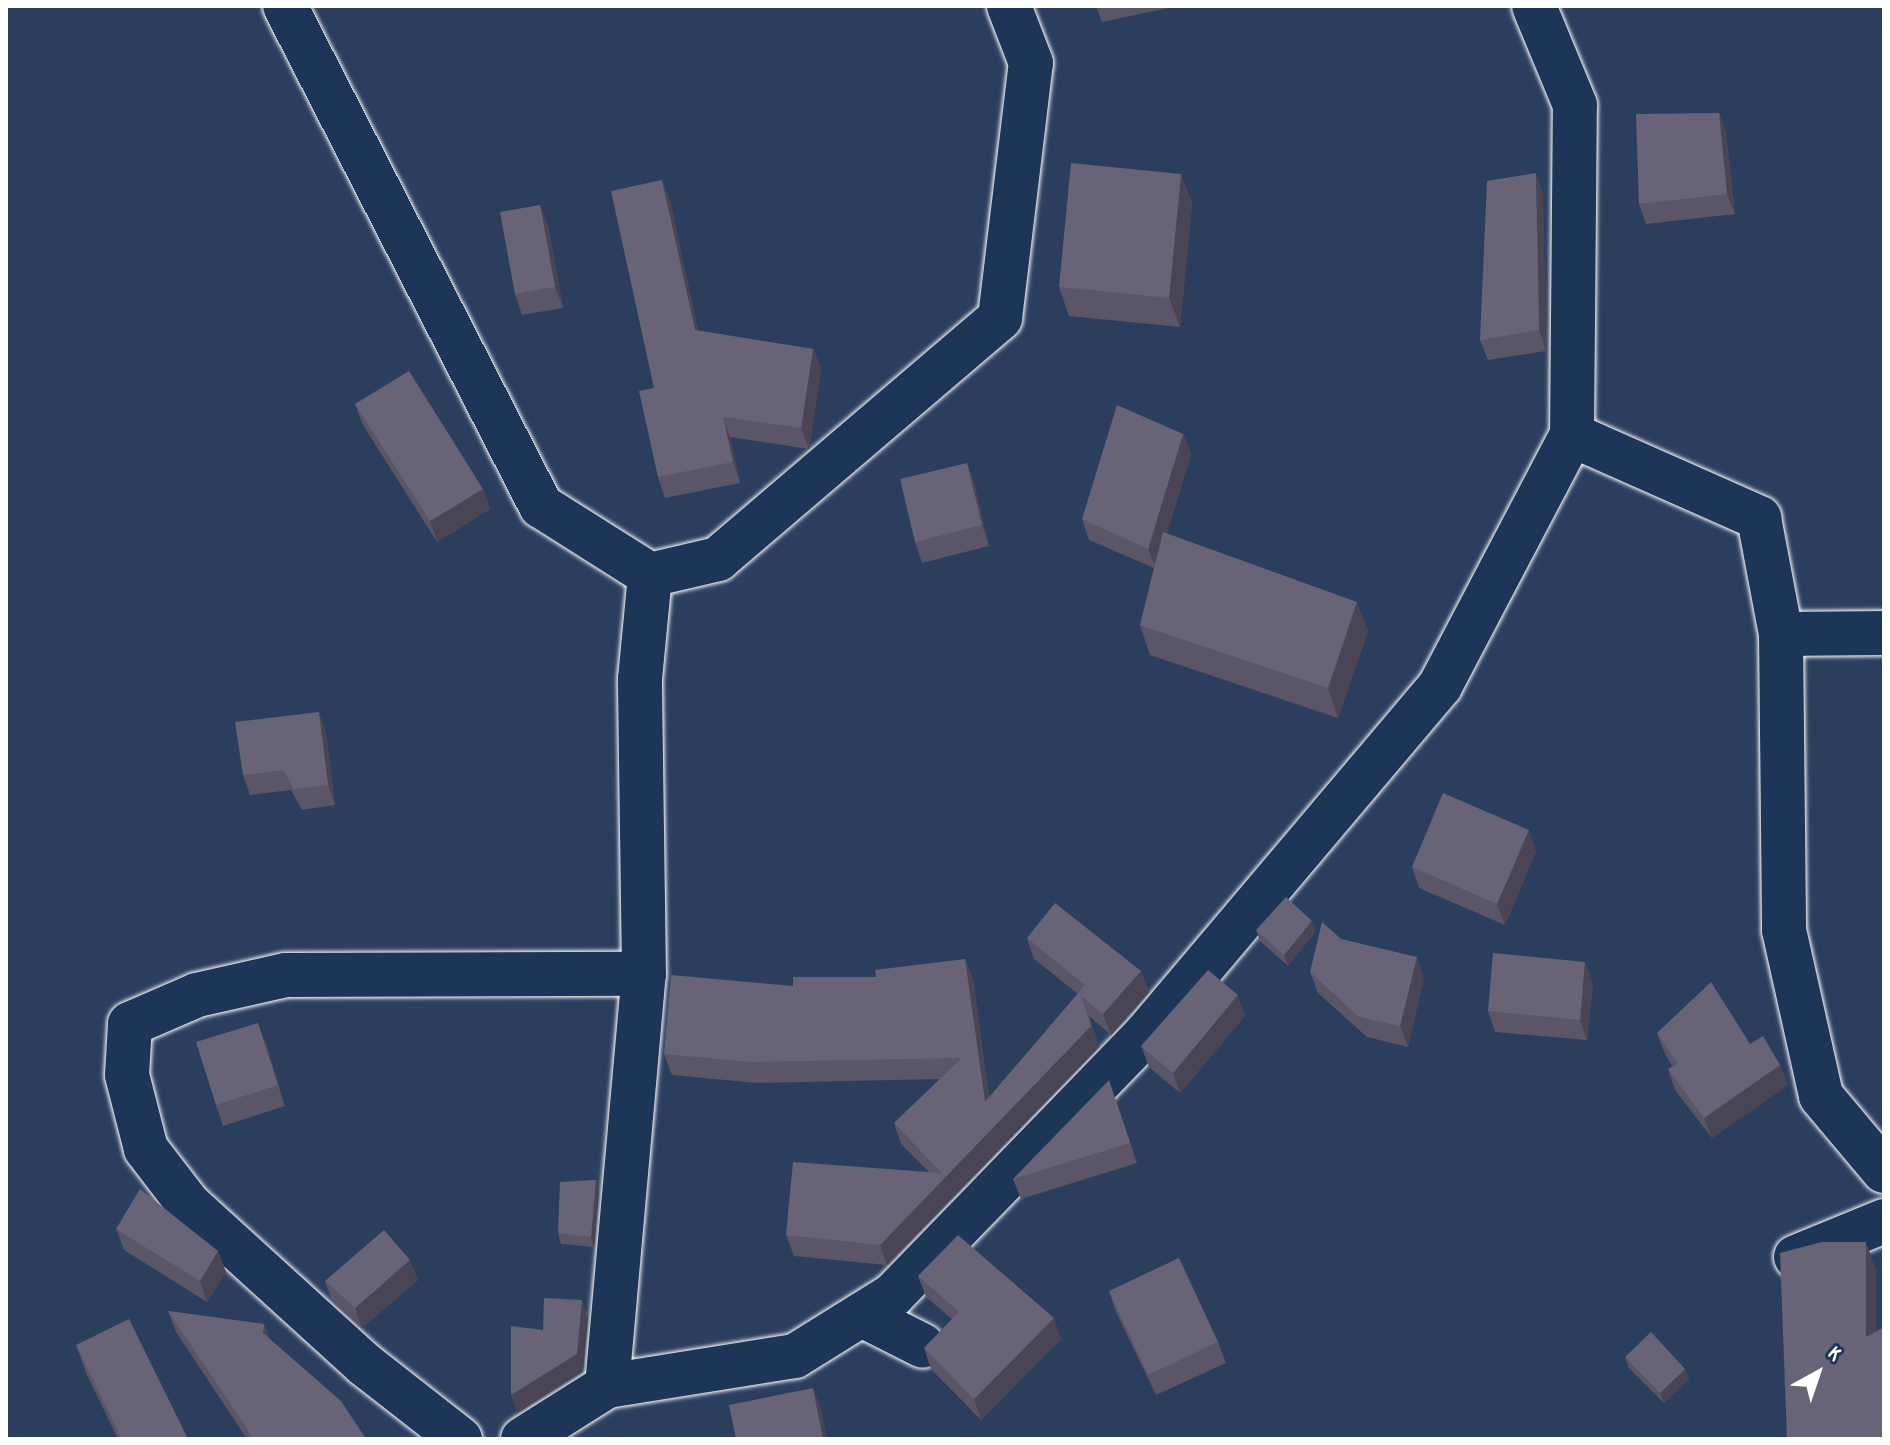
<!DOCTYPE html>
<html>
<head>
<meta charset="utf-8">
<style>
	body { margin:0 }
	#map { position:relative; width:1890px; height:1445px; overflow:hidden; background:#2c3e5e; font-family:Dekko,sans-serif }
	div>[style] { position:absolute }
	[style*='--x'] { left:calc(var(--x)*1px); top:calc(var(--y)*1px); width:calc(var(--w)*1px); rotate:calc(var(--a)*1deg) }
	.roads { filter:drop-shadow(0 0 2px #fff) drop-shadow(0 0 2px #fff) }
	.street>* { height:44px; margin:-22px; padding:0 22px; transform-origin:22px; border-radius:22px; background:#1d3557 }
	.wall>* { inset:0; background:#5a5567 }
	.shaded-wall>* { inset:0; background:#4a4554 }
	.building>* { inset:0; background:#696378 }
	span { translate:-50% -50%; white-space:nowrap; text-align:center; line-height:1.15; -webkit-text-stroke:6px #1d3557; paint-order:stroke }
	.frame { position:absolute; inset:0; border:8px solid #fff; pointer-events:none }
	.north { position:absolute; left:1778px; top:1333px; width:80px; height:80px; -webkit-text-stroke:6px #1d3557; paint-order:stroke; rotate:40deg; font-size:22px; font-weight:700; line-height:32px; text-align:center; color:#fff }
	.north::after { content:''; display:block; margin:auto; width:28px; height:36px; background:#fff; clip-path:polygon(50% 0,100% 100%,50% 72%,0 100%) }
</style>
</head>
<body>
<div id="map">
	<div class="roads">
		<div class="street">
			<div style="--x:285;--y:6;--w:562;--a:62.89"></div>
			<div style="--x:541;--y:506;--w:129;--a:32.3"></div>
			<div style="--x:1572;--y:435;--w:205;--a:23.9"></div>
			<div style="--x:1759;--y:518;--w:118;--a:79.3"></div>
			<div style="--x:1781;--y:634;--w:103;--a:-0.6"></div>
			<div style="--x:1781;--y:634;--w:296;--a:89.4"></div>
			<div style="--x:1784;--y:930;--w:170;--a:77.4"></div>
			<div style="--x:1821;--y:1096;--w:98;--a:50"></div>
			<div style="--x:1796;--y:1257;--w:95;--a:-22.2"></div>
			<div style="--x:862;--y:1315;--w:68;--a:26.9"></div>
			<div style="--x:607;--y:1386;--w:414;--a:-84.9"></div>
			<div style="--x:644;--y:974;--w:295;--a:-90.8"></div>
			<div style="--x:640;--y:679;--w:104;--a:-84.5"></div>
			<div style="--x:650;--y:575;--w:70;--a:-13.2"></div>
			<div style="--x:718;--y:559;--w:371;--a:-40.5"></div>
			<div style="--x:1000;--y:318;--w:257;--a:-83.1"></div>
			<div style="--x:1031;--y:63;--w:61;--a:-111.1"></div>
			<div style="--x:460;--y:1439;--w:122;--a:-142"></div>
			<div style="--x:364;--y:1364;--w:236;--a:-137.7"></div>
			<div style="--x:189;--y:1205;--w:71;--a:-127.5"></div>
			<div style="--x:146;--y:1149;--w:76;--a:-104.4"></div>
			<div style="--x:127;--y:1075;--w:51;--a:-86.6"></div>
			<div style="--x:130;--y:1024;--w:73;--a:-23.4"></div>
			<div style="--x:197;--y:995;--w:91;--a:-12.7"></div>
			<div style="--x:286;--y:975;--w:358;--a:-0.2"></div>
			<div style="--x:523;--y:1439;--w:99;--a:-32.2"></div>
			<div style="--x:607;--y:1386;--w:190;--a:-9.1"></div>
			<div style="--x:795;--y:1356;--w:115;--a:-31.9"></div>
			<div style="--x:893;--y:1295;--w:363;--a:-45.9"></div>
			<div style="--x:1146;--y:1034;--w:456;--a:-49.8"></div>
			<div style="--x:1440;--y:686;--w:284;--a:-62.3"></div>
			<div style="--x:1572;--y:435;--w:330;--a:-89.5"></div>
			<div style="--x:1575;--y:105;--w:107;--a:-112.5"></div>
		</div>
	</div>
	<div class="wall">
		<div style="clip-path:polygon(1096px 6px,1178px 6px,1102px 22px)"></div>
		<div style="clip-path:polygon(1719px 113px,1726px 133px,1735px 214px,1646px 224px,1639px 204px)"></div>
		<div style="clip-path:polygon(1181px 174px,1192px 204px,1180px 327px,1069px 316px,1059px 287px)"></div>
		<div style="clip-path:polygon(1543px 193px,1546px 351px,1488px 360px,1480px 340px)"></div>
		<div style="clip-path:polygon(670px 200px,698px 331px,813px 349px,821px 369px,809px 449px,730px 437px,740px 483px,665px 498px,658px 477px,654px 388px)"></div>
		<div style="clip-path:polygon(540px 205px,548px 226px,563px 308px,522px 315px,515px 294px)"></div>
		<div style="clip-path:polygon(355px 404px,483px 489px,490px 509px,437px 542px,363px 425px)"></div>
		<div style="clip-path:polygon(1183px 434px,1191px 454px,1167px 533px,1368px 631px,1338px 718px,1150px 655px,1140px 625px,1154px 568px,1089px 540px,1082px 519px)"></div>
		<div style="clip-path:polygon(967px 463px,974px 483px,989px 546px,922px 563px,915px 542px)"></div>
		<div style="clip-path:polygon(326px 733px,335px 805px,302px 810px,291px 790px,250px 795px,243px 775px)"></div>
		<div style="clip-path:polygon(1536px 851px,1505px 925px,1419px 888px,1412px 867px)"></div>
		<div style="clip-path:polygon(1256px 930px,1316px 931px,1288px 966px,1260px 941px)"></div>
		<div style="clip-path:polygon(1027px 938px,1141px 971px,1149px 992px,1111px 1035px,1089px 1016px,1099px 1047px,887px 1265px,794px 1256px,786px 1235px,929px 1172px,901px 1144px,894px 1123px,940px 1079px,757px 1083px,672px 1075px,664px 1054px,793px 986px,876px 977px,965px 959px,973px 979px,989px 1097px,1078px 994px,1034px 959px)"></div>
		<div style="clip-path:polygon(1310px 972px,1424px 978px,1408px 1047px,1367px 1037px,1318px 993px)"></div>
		<div style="clip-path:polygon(1593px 983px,1587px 1040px,1495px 1032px,1488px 1011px)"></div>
		<div style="clip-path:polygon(1245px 1016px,1180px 1093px,1149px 1067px,1141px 1046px)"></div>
		<div style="clip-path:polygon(1657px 1033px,1750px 1044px,1780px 1065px,1788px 1085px,1712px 1138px,1675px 1090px,1668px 1069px,1673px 1067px,1665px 1054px)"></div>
		<div style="clip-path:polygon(266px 1044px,285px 1106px,223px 1126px,216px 1105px)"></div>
		<div style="clip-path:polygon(1116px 1100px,1137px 1163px,1021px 1199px,1013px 1179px)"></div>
		<div style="clip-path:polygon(599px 1191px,594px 1247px,561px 1244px,558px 1233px)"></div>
		<div style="clip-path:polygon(116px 1229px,226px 1272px,207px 1302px,124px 1250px)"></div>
		<div style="clip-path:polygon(918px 1276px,1061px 1339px,981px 1420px,931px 1369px,924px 1348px,952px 1319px,926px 1297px)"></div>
		<div style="clip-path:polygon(418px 1280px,362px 1328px,332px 1301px,325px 1281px)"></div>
		<div style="clip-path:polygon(1109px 1291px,1218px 1342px,1226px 1363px,1156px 1395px,1116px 1312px)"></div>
		<div style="clip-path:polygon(168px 1311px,264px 1324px,269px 1338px,366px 1439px,247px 1439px,176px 1332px)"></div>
		<div style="clip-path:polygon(76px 1345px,188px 1439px,118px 1439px,87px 1375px)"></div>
		<div style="clip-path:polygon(1625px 1357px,1685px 1369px,1689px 1379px,1664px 1403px,1629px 1368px)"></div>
	</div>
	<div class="shaded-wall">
		<div style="clip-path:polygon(1719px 113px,1726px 133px,1735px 214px,1727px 194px)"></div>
		<div style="clip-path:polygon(1536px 173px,1543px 193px,1546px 351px,1539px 330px)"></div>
		<div style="clip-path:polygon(1181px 174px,1192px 204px,1180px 327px,1169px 298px)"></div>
		<div style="clip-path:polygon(662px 180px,670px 200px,702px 351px,695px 330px)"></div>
		<div style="clip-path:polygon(540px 205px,548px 226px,563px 308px,555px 287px)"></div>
		<div style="clip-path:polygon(813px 349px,821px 369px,809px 449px,801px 428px)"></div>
		<div style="clip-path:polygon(723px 417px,730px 437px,740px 483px,733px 462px)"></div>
		<div style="clip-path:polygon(1183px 434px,1191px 454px,1156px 569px,1148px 549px)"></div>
		<div style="clip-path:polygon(967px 463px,974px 483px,989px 546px,982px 525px)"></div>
		<div style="clip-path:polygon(483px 489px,490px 509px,437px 542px,430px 521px)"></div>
		<div style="clip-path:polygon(1357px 602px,1368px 631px,1338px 718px,1328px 688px)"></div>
		<div style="clip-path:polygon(319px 712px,326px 733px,335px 805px,328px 785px)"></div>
		<div style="clip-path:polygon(1529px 830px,1536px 851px,1505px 925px,1497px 904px)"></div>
		<div style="clip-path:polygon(1312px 921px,1316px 931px,1288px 966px,1284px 955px)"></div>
		<div style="clip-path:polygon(1417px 957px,1424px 978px,1408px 1047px,1400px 1026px)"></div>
		<div style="clip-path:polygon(965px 959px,973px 979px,992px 1123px,985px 1102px)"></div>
		<div style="clip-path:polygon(1585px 962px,1593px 983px,1587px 1040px,1580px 1020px)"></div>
		<div style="clip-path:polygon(1141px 971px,1149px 992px,1111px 1035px,1103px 1014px)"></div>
		<div style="clip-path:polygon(1238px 995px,1245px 1016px,1180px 1093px,1173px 1073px)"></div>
		<div style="clip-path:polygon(1081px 996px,1099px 1047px,887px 1265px,880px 1245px,1091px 1026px)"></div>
		<div style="clip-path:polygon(258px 1023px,266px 1044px,285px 1106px,278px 1085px)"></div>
		<div style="clip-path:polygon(1780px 1065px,1788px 1085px,1712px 1138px,1704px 1118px)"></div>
		<div style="clip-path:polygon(596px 1180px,599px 1191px,594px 1247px,591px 1237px)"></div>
		<div style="clip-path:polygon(1866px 1242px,1876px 1270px,1876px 1364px,1866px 1337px)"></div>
		<div style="clip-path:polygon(218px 1251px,226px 1272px,207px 1302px,200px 1281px)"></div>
		<div style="clip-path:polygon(410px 1260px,418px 1280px,362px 1328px,355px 1308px)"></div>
		<div style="clip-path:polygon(582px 1300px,588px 1318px,583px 1371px,517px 1413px,511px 1395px)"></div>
		<div style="clip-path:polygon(1054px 1318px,1061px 1339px,981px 1420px,974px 1399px)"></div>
		<div style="clip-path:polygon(264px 1324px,271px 1345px,263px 1333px)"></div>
		<div style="clip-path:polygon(1685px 1369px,1689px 1379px,1664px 1403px,1660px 1393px)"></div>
		<div style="clip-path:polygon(813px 1388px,821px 1409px,827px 1439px,823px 1439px)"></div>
	</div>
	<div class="building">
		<div style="clip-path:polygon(1719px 113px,1727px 194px,1639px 204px,1636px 114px)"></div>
		<div style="clip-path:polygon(1071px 163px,1181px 174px,1169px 298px,1059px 287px)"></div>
		<div style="clip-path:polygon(1536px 173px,1539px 330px,1480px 340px,1487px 181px)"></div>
		<div style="clip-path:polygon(662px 180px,695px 330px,813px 349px,801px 428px,723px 417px,733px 462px,658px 477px,639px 391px,654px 388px,611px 191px)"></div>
		<div style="clip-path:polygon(540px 205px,555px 287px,515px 294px,500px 212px)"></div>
		<div style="clip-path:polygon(409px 371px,483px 489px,430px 521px,355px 404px)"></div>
		<div style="clip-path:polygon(1117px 405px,1183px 434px,1148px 549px,1082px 519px)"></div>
		<div style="clip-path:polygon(967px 463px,982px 525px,915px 542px,900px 479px)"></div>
		<div style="clip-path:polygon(1163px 532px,1357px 602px,1328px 688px,1140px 625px)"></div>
		<div style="clip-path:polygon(319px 712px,328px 785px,294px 789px,283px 770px,243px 775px,235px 722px)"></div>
		<div style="clip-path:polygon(1443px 793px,1529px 830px,1497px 904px,1412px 867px)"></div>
		<div style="clip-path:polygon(1286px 897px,1312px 921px,1284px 955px,1256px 930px)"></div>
		<div style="clip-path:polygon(1055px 903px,1141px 971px,1103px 1014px,1081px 996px,1091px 1026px,880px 1245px,786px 1235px,793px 1162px,942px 1173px,894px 1123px,962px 1058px,750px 1062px,664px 1054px,671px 975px,793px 986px,793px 977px,876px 977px,875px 970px,965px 959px,985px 1102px,1085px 985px,1027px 938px)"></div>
		<div style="clip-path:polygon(1322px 922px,1341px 939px,1417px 957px,1400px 1026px,1359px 1017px,1310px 972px)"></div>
		<div style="clip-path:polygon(1493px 953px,1585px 962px,1580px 1020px,1488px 1011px)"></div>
		<div style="clip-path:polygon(1208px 970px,1238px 995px,1173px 1073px,1141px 1046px)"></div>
		<div style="clip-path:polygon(1711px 982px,1750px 1044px,1763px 1036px,1780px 1065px,1704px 1118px,1668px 1069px,1678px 1064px,1657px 1033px)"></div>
		<div style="clip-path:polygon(258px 1023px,278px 1085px,216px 1105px,196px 1042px)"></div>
		<div style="clip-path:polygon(1109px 1080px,1130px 1143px,1013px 1179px)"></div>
		<div style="clip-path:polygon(596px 1180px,591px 1237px,558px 1233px,560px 1182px)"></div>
		<div style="clip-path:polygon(140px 1189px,218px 1251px,200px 1281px,116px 1229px)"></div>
		<div style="clip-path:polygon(384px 1230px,410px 1260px,355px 1308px,325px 1281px)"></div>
		<div style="clip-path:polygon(958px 1235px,1054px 1318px,974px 1399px,924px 1348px,959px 1312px,918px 1276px)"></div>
		<div style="clip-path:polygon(1822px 1242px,1866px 1242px,1866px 1337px,1884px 1327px,1884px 1435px,1877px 1439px,1787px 1439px,1780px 1253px)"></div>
		<div style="clip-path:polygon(1179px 1258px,1218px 1342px,1148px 1375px,1109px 1291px)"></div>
		<div style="clip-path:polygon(544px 1298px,582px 1300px,577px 1354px,511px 1395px,511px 1326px,543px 1330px)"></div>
		<div style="clip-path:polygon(168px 1311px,264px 1324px,263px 1333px,341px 1401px,366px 1439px,254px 1439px)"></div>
		<div style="clip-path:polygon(129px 1319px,188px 1439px,122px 1439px,76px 1345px)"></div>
		<div style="clip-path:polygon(1651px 1332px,1685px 1369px,1660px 1393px,1625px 1357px)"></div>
		<div style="clip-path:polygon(813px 1388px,823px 1439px,736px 1439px,729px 1405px)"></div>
	</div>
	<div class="frame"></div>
	<div class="north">K</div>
</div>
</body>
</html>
